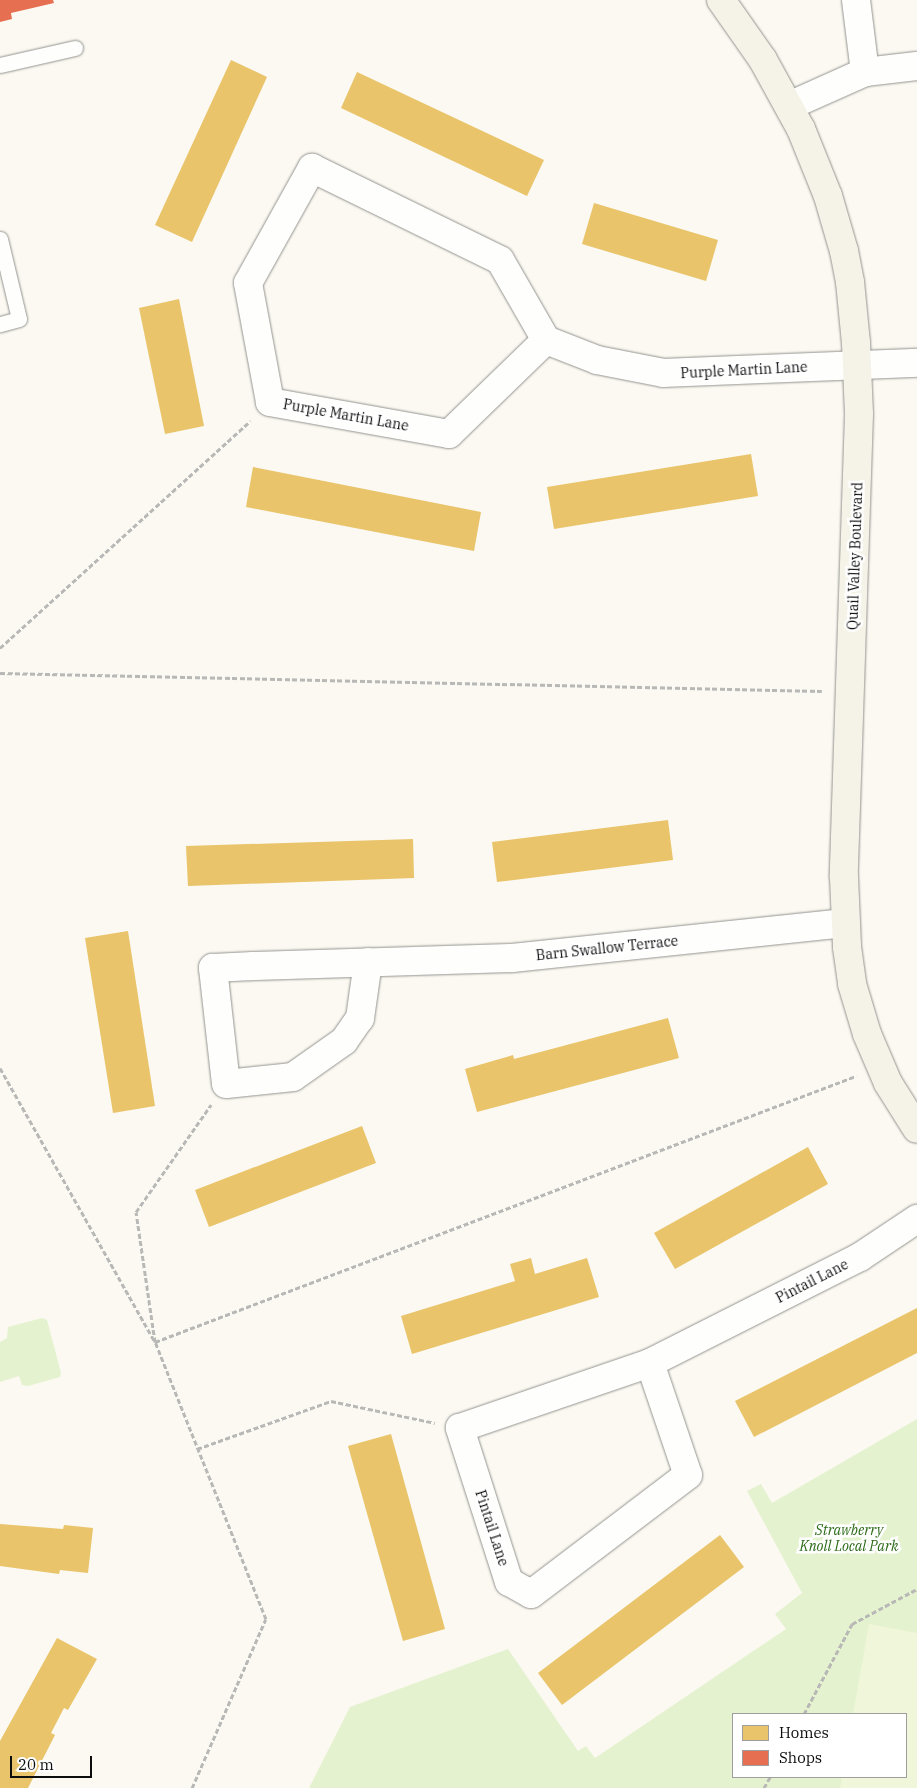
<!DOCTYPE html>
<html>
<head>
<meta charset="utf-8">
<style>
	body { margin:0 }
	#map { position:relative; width:917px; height:1788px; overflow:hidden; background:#fbf9f1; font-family:"IBM Plex Serif",serif }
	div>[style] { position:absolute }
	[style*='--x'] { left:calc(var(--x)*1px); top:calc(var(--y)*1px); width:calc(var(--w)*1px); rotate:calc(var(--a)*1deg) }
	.green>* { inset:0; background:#e5f2cf }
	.pitch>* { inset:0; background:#eff6d9 }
	.homes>* { inset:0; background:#e9c46a }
	.shops>* { inset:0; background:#e76f51 }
	.path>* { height:3px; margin-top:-1.5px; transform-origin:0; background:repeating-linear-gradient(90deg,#b8b8b6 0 5px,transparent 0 7.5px) }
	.roads { filter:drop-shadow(0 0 1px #949390) drop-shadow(0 0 1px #949390) }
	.lane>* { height:15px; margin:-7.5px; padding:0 7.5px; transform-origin:7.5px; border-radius:7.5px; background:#fefefd }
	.street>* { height:28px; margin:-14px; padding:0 14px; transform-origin:14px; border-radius:14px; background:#fefefd }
	.secondary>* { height:28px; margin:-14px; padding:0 14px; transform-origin:14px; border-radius:14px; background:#f5f3e8 }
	span { translate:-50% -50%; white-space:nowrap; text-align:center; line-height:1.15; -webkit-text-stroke:5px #fff; paint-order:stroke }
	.street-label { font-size:14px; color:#0d0d0d }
	.park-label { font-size:14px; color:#2c6b18; font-style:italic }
	.legend { position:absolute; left:732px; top:1713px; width:175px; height:65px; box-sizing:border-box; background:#fff; border:1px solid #9e9e9e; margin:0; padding:6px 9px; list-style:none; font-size:15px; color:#0d0d0d }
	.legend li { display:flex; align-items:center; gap:10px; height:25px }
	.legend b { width:25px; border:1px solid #9e9e9e }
	.scale { position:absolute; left:10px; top:1756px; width:82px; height:22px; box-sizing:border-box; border:2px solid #0d0d0d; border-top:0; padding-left:6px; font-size:15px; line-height:18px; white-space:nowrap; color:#0d0d0d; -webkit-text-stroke:4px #fff; paint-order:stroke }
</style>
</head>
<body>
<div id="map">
	<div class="green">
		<div style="clip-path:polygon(42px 1318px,47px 1320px,61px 1373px,60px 1377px,28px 1386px,22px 1385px,19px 1376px,0 1382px,0 1342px,7px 1338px,8px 1327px)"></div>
		<div style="clip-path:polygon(evenodd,917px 1419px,917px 1788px,309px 1788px,350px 1707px,508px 1649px,578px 1751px,586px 1746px,595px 1758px,786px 1629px,775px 1614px,802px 1593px,747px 1491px,761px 1484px,772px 1503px,917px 1419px,733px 1714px,906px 1714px,906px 1777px,733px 1777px,733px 1714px)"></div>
	</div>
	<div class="pitch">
		<div style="clip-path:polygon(869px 1624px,917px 1633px,917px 1788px,840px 1788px,842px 1777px,906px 1777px,906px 1714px,853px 1714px)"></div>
	</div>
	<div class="homes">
		<div style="clip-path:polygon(231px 60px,267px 77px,192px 242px,155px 225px)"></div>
		<div style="clip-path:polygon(357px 72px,544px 160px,527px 196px,341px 108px)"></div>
		<div style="clip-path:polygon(594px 203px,718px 240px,706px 281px,582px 244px)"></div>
		<div style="clip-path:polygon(179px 299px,204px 426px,165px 434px,139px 308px)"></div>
		<div style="clip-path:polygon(751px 454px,758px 496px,554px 529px,547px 487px)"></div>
		<div style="clip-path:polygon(253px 467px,481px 512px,474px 551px,246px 507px)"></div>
		<div style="clip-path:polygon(668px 820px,673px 860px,497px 882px,492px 842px)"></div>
		<div style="clip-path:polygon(413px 839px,414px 878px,188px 886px,186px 846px)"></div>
		<div style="clip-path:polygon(128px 931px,155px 1106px,113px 1113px,85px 938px)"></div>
		<div style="clip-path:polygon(668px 1018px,679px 1058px,477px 1112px,465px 1069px,513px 1055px,514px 1059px)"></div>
		<div style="clip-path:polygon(362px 1126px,376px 1163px,209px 1227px,195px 1190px)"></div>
		<div style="clip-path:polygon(808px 1147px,828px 1184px,675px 1269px,654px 1233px)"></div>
		<div style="clip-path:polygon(531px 1258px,535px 1274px,587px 1258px,599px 1297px,412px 1354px,401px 1316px,515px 1281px,510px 1264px)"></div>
		<div style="clip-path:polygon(917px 1308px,917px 1353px,754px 1437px,735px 1401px)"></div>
		<div style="clip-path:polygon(391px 1434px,445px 1629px,403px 1641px,348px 1446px)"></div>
		<div style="clip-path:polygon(0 1524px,63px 1529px,64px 1525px,93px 1528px,88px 1573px,60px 1570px,59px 1574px,0 1566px)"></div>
		<div style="clip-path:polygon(720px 1535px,744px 1567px,562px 1705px,538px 1673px)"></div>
		<div style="clip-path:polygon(57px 1638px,97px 1659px,68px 1710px,64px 1708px,51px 1733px,55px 1735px,28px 1788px,0 1788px,0 1741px)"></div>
	</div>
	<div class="shops">
		<div style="clip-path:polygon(0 0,53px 0,54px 3px,11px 13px,12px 19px,0 22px)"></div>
	</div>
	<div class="path">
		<div style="--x:0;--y:648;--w:338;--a:-42.2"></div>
		<div style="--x:0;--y:673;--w:822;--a:1.25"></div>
		<div style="--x:0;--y:1068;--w:315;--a:60.5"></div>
		<div style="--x:155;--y:1342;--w:750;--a:-20.78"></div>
		<div style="--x:197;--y:1449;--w:142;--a:-19.7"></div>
		<div style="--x:331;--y:1401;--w:106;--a:11.9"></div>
		<div style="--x:804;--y:1714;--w:102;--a:-61.9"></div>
		<div style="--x:852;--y:1624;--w:74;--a:-28.3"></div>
		<div style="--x:192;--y:1788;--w:184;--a:-66.4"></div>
		<div style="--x:266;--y:1619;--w:298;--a:-111.8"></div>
		<div style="--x:155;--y:1342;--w:131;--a:-98.3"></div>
		<div style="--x:136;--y:1212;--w:131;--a:-55"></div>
		<div style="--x:764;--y:1788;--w:13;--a:-61"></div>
	</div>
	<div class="roads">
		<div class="lane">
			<div style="--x:0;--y:65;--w:77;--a:-12.8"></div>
			<div style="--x:0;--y:239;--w:82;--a:76.6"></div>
			<div style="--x:19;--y:319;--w:20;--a:165"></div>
		</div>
		<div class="street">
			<div style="--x:856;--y:0;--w:73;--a:82.9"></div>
			<div style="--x:789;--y:106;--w:83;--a:-24.1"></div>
			<div style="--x:865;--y:72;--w:52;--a:-6.6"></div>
			<div style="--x:546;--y:340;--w:135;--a:135.9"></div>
			<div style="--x:449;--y:434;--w:182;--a:-169.9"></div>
			<div style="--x:270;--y:402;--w:121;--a:-100.5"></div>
			<div style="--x:248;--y:283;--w:132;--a:-60.9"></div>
			<div style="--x:312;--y:168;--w:209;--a:26.1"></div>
			<div style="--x:500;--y:260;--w:92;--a:60.1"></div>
			<div style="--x:546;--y:340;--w:55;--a:21.4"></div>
			<div style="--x:597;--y:360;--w:68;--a:11"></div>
			<div style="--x:664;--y:373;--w:253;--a:-2.3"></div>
			<div style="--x:368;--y:962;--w:57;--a:98.1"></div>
			<div style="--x:360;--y:1018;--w:28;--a:125"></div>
			<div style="--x:344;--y:1041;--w:62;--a:144.8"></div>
			<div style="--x:293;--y:1077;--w:67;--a:174"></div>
			<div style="--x:226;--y:1084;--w:117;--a:-96.4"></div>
			<div style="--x:213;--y:968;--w:40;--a:-2.9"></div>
			<div style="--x:253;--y:966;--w:259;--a:-1.8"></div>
			<div style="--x:512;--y:958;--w:335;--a:-6"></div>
			<div style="--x:650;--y:1363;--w:118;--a:71.3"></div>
			<div style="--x:688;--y:1475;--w:197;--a:142.8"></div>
			<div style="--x:531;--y:1594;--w:25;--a:-151"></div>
			<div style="--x:509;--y:1582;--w:162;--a:-107.7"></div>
			<div style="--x:460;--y:1428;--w:201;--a:-18.9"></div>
			<div style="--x:650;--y:1363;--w:235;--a:-26.8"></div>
			<div style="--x:860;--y:1257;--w:69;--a:-33.7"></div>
		</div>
		<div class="secondary">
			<div style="--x:721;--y:0;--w:73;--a:55"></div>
			<div style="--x:763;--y:60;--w:79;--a:61.2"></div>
			<div style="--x:801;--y:129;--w:72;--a:68.1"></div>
			<div style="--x:828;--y:196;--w:57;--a:73.8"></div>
			<div style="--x:844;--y:251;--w:32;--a:79"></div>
			<div style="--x:850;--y:282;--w:61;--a:84.4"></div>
			<div style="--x:856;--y:343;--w:71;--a:87.6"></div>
			<div style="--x:859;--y:414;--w:463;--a:91.9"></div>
			<div style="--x:844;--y:877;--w:70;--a:87.5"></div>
			<div style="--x:847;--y:947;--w:37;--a:82"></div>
			<div style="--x:852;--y:984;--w:52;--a:73.3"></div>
			<div style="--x:867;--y:1034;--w:53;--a:66.8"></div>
			<div style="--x:888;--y:1083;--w:54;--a:57.8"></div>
		</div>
	</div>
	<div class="street-label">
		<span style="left:744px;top:370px;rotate:-3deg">Purple Martin Lane</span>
		<span style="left:346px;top:415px;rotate:10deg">Purple Martin Lane</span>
		<span style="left:855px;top:556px;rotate:-88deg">Quail Valley Boulevard</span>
		<span style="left:607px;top:948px;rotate:-6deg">Barn Swallow Terrace</span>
		<span style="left:812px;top:1281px;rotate:-27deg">Pintail Lane</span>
		<span style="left:492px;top:1528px;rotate:72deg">Pintail Lane</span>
	</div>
	<div class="park-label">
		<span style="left:849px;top:1538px">Strawberry<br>Knoll Local Park</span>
	</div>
	<ul class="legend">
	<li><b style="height:14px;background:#e9c46a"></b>Homes</li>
	<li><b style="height:14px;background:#e76f51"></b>Shops</li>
	</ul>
	<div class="scale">20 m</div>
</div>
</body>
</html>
